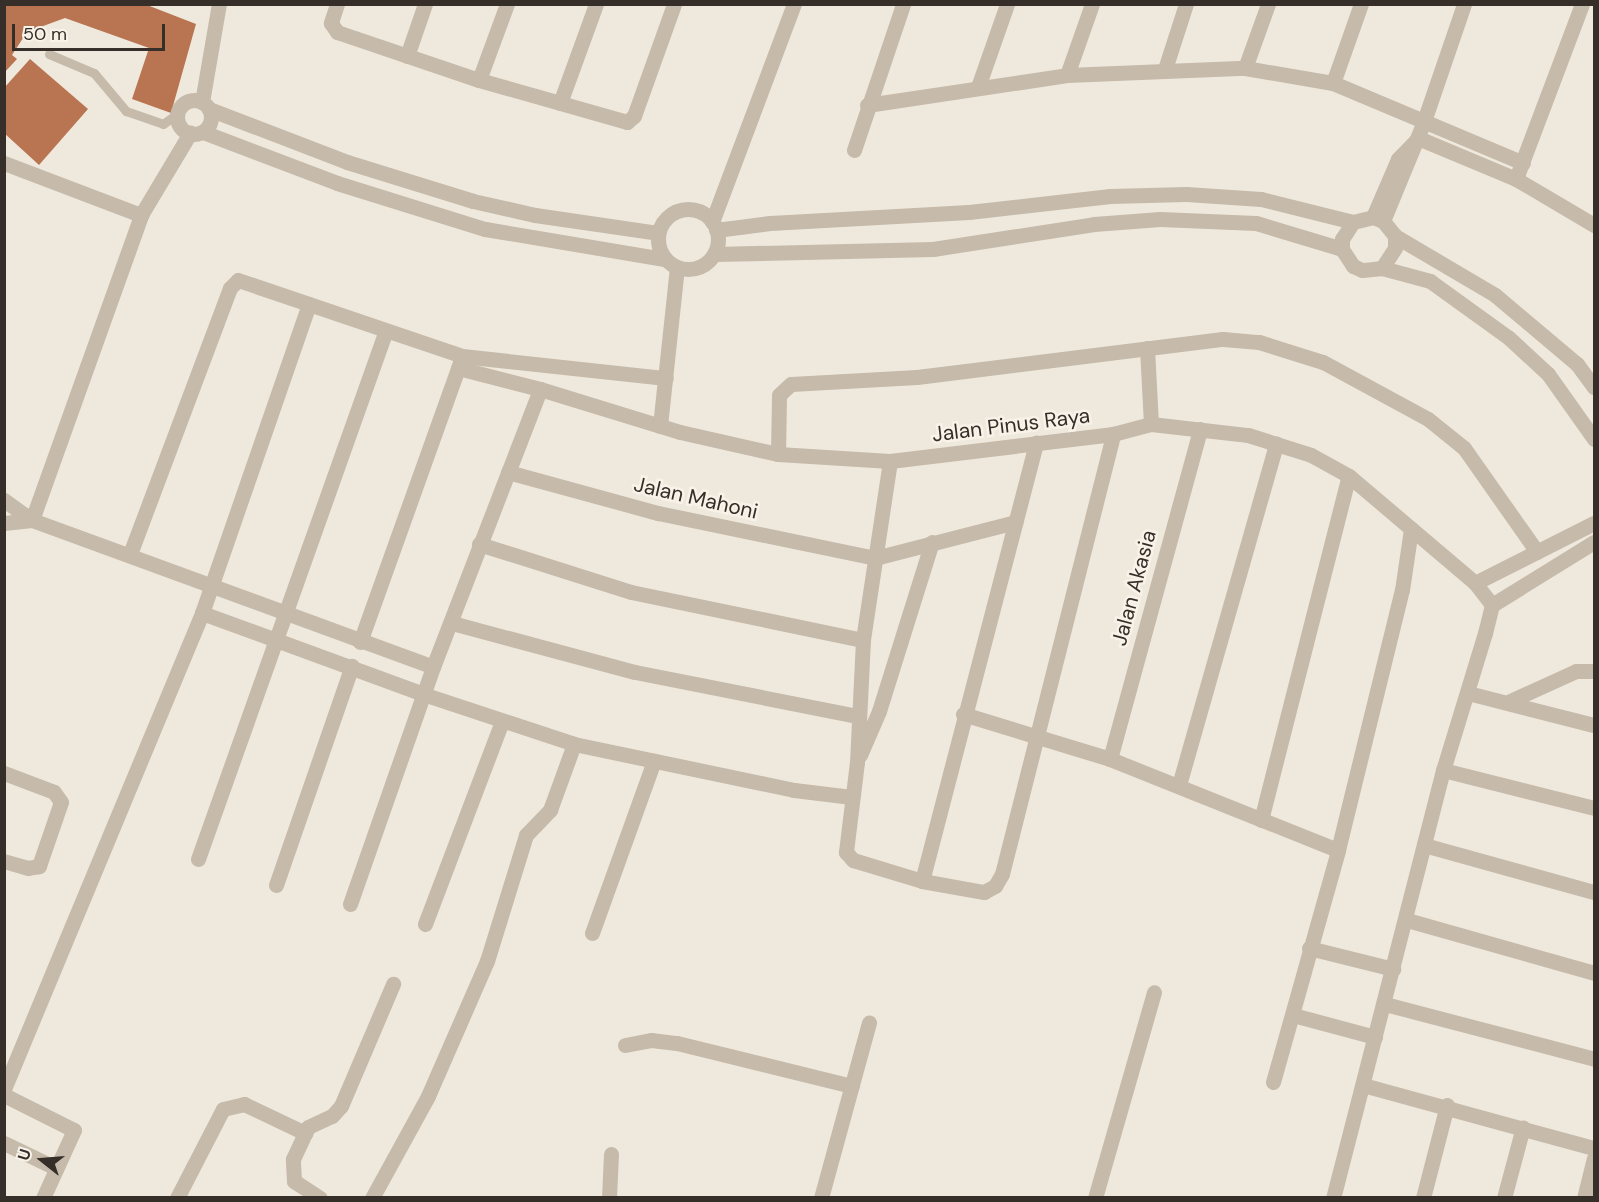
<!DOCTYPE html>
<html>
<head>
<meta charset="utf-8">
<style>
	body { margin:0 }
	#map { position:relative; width:1599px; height:1202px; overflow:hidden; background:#efe9dd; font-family:"DM Sans",sans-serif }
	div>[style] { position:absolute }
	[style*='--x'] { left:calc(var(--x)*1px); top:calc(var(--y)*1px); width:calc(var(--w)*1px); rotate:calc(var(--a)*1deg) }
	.building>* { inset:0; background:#b97551 }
	.service>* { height:9px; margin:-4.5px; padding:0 4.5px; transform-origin:4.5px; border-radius:4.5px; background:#c6baaa }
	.minor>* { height:15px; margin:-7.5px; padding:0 7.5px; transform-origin:7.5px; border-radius:7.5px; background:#c6baaa }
	.tertiary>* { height:15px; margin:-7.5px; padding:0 7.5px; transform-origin:7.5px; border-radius:7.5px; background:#c6baaa }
	.tertiary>.ring { margin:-7.5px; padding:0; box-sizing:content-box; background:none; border:15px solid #c6baaa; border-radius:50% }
	span { translate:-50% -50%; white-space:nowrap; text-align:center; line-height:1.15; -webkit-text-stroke:5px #f8f2e9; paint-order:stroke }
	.street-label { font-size:21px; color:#352e29 }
	.frame { position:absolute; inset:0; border:6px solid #352e29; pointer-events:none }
	.north { position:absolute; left:12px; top:1130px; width:60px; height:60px; -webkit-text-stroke:4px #f8f2e9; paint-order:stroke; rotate:287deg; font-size:16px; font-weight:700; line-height:24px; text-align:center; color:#352e29 }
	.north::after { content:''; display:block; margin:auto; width:21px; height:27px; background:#352e29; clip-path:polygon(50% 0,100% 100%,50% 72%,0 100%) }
	.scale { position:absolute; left:12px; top:24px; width:153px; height:27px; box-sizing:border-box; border:3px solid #352e29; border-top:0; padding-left:8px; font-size:18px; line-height:21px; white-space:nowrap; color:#352e29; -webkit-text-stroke:4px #f8f2e9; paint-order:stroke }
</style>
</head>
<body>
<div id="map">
	<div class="building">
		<div style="clip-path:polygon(4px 5px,147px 5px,196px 24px,171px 113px,132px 99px,149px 48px,65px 18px,27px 32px,12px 55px,17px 59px,4px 73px)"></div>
		<div style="clip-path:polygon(30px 59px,88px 109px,39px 165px,4px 133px,4px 88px)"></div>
	</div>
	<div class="service">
		<div style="--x:49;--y:54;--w:49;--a:22.9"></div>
		<div style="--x:94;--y:73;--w:50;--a:49.9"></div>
		<div style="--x:126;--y:111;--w:39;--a:19"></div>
		<div style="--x:163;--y:124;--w:19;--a:-36"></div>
	</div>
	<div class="minor">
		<div style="--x:337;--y:4;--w:20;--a:108"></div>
		<div style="--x:331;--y:23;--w:11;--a:56"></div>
		<div style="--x:337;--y:32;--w:150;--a:18.7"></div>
		<div style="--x:479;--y:80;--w:154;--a:15.8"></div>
		<div style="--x:627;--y:122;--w:9;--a:-41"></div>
		<div style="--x:634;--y:116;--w:119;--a:-70.3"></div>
		<div style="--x:1582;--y:4;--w:187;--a:110.7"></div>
		<div style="--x:1516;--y:179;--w:91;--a:30.5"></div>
		<div style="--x:407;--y:56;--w:55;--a:-70.9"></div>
		<div style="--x:1245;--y:68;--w:68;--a:-70.2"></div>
		<div style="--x:1165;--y:69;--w:68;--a:-72.1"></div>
		<div style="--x:1067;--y:75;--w:75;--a:-70.6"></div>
		<div style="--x:479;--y:80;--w:81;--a:-69.8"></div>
		<div style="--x:1333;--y:83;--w:84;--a:-70.5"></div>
		<div style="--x:978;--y:87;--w:88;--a:-70.7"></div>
		<div style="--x:560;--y:103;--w:105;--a:-70"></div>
		<div style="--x:867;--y:105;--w:202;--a:-8.5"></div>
		<div style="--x:1067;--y:75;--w:178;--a:-2.3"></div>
		<div style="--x:1245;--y:68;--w:89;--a:9.7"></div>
		<div style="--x:1333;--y:83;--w:206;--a:22.8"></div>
		<div style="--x:854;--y:150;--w:154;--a:-71.4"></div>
		<div style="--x:1373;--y:217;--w:63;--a:-66.7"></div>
		<div style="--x:1398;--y:159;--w:29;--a:-46"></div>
		<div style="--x:1418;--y:138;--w:106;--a:22.7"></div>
		<div style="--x:1383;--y:221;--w:105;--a:-67.6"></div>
		<div style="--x:1423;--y:124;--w:127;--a:-71.1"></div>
		<div style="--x:712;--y:222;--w:233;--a:-69.4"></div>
		<div style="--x:1147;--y:348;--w:76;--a:87"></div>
		<div style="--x:458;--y:368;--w:85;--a:14.4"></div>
		<div style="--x:540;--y:389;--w:146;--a:17.1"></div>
		<div style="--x:680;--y:432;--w:100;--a:12.7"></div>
		<div style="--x:778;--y:454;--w:112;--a:3.6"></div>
		<div style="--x:890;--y:461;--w:225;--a:-6.9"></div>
		<div style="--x:1113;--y:434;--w:39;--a:-15"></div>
		<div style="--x:1151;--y:424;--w:98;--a:6.5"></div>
		<div style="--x:1248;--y:435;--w:66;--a:17.6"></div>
		<div style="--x:1311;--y:455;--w:43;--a:28.9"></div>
		<div style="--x:1349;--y:476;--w:165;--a:40.3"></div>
		<div style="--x:1475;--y:583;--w:28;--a:52"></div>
		<div style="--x:1492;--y:605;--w:29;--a:104"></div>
		<div style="--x:1485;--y:633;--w:143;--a:107"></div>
		<div style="--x:1443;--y:770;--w:442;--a:104.4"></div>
		<div style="--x:660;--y:426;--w:159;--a:-83.9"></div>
		<div style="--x:778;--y:454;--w:59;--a:-89"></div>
		<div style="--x:779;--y:395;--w:16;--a:-43"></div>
		<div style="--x:791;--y:384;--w:126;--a:-3.2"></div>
		<div style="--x:917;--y:377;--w:308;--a:-7.1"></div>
		<div style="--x:1223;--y:339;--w:36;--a:5"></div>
		<div style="--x:1259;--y:342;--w:67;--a:17.4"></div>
		<div style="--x:1323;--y:362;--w:119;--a:28.5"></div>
		<div style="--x:1428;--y:419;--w:46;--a:38.9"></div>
		<div style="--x:1464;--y:448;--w:127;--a:54.9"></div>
		<div style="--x:890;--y:461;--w:181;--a:98.6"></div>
		<div style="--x:863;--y:640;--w:122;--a:92.8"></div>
		<div style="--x:857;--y:762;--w:91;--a:97"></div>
		<div style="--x:846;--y:852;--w:11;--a:49"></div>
		<div style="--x:853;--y:860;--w:72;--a:16.9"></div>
		<div style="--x:922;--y:881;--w:63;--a:10.1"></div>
		<div style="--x:984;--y:892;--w:13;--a:-29"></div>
		<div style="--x:995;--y:886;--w:14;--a:-60"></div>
		<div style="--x:1002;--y:874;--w:454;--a:-75.8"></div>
		<div style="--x:508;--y:472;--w:156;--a:15.3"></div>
		<div style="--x:658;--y:513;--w:222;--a:11.7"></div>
		<div style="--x:875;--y:558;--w:145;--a:-14.4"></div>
		<div style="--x:4;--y:500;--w:34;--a:36"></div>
		<div style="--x:32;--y:520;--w:427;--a:20.1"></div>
		<div style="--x:32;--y:520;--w:324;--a:-70.3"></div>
		<div style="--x:4;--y:523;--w:28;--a:-6"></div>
		<div style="--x:479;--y:544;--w:159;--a:17.5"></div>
		<div style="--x:631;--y:592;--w:237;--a:11.7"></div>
		<div style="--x:130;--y:554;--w:284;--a:-69.4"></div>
		<div style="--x:230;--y:288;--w:11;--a:-45"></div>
		<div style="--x:238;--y:280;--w:237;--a:18.7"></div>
		<div style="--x:462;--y:356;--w:205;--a:6.2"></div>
		<div style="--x:1475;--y:583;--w:133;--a:-26.8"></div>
		<div style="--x:1492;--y:605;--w:120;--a:-31.7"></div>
		<div style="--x:202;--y:613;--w:239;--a:20.1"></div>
		<div style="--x:426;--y:695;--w:156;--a:18.3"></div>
		<div style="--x:574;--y:744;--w:225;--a:11.8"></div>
		<div style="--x:794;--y:790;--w:58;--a:6.9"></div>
		<div style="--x:452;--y:623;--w:189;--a:15"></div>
		<div style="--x:635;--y:672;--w:227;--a:11.2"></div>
		<div style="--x:360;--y:642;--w:300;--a:-70.3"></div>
		<div style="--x:1468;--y:693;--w:130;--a:14.3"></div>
		<div style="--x:1510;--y:701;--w:72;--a:-24.4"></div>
		<div style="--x:1576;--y:671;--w:18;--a:0"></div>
		<div style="--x:963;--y:714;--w:154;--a:17"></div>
		<div style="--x:1110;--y:759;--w:245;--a:21.8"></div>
		<div style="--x:860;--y:755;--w:48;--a:-66.6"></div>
		<div style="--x:879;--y:711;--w:177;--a:-72.6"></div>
		<div style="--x:1110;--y:759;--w:342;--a:-74.7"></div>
		<div style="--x:1443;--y:770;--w:156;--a:14.1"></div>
		<div style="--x:4;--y:773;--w:53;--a:20.8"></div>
		<div style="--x:54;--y:792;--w:12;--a:55"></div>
		<div style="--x:61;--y:802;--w:68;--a:109"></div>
		<div style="--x:39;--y:866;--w:11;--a:170"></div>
		<div style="--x:28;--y:868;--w:25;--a:-164"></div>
		<div style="--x:1179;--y:785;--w:355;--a:-74.1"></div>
		<div style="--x:1261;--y:820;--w:355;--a:-75.7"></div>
		<div style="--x:1424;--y:845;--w:176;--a:15.5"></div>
		<div style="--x:198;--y:859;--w:558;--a:-70.43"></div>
		<div style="--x:922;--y:881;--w:453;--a:-75.4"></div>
		<div style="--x:276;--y:885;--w:232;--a:-70.9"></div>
		<div style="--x:350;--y:904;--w:251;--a:-70.7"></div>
		<div style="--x:433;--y:667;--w:298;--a:-68.9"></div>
		<div style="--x:1407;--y:920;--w:194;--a:15.8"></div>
		<div style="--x:425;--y:924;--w:217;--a:-69.2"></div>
		<div style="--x:592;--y:933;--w:183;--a:-70.2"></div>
		<div style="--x:1309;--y:948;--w:87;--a:14"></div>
		<div style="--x:1385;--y:1004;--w:216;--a:14.7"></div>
		<div style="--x:1293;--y:1015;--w:85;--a:15"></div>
		<div style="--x:625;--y:1045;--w:26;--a:-11"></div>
		<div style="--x:651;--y:1040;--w:26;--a:7"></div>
		<div style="--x:677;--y:1043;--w:180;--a:13.8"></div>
		<div style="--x:1273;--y:1082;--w:241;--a:-74.3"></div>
		<div style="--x:1338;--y:850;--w:268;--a:-76.2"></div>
		<div style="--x:1402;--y:590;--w:62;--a:-81.6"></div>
		<div style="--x:1363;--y:1085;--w:239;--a:15.3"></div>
		<div style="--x:4;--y:1089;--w:516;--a:-67.41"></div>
		<div style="--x:202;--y:613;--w:327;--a:-70.9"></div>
		<div style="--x:4;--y:1095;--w:78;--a:26.6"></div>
		<div style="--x:74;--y:1130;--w:75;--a:114.5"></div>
		<div style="--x:4;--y:1143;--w:58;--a:25.7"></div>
		<div style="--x:177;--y:1198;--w:100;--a:-62.7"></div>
		<div style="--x:223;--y:1109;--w:22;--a:-13"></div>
		<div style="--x:244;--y:1104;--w:68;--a:25.4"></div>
		<div style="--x:320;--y:1198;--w:31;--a:-147"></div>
		<div style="--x:294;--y:1181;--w:22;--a:-93"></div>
		<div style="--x:293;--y:1159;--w:35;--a:-65"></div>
		<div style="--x:308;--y:1127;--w:26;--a:-25"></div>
		<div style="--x:332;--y:1116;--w:13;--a:-48"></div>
		<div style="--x:341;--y:1106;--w:133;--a:-66.9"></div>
		<div style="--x:372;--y:1198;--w:116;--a:-61.2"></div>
		<div style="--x:428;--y:1096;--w:147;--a:-66.4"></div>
		<div style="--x:487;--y:961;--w:132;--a:-72.8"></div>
		<div style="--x:526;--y:835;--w:35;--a:-46"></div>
		<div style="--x:550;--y:810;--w:70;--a:-70"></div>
		<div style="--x:609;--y:1198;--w:44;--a:-87.4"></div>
		<div style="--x:821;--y:1198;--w:182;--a:-74.7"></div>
		<div style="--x:1095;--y:1198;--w:214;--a:-74"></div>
		<div style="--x:1423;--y:1198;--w:96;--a:-75.5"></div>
		<div style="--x:1504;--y:1198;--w:73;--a:-75"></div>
		<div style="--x:1584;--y:1198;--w:41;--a:-76"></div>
	</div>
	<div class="tertiary">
		<div class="ring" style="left:177px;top:100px;width:19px;height:19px"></div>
		<div style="--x:202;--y:102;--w:99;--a:-80.2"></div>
		<div style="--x:209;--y:109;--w:148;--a:21"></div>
		<div style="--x:347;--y:162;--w:132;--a:17.2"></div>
		<div style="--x:473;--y:201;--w:64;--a:12.7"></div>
		<div style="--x:535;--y:215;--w:124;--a:8.3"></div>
		<div style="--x:203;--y:132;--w:143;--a:20.8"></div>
		<div style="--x:337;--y:183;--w:155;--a:17.3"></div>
		<div style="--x:485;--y:229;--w:182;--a:9.5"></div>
		<div style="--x:4;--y:163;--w:147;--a:20.8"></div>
		<div style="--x:141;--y:215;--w:96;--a:-59.1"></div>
		<div class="ring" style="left:658px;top:209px;width:45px;height:45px"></div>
		<div style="--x:716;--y:230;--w:54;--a:-7.4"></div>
		<div style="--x:770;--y:223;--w:199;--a:-3.2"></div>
		<div style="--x:969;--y:212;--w:142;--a:-6.5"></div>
		<div style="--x:1110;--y:196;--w:76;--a:-1.5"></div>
		<div style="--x:1186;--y:194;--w:75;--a:3.8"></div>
		<div style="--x:1261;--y:199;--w:95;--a:14"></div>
		<div style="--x:1395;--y:236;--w:12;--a:90"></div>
		<div style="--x:1395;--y:248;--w:24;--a:123"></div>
		<div style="--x:1382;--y:268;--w:20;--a:174"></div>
		<div style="--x:1362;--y:270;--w:10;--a:-156"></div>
		<div style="--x:1353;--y:266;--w:20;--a:-123"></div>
		<div style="--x:1342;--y:249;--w:10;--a:-90"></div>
		<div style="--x:1342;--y:239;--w:20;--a:-57"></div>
		<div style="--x:1353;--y:222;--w:21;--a:-14"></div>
		<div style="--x:1373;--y:217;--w:11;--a:22"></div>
		<div style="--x:1383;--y:221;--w:19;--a:51"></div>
		<div style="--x:1395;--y:236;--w:116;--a:30.5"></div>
		<div style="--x:1495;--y:295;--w:107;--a:40.1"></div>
		<div style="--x:1577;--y:364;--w:29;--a:54"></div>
		<div style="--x:714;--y:254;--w:219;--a:-1.3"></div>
		<div style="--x:933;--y:249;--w:163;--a:-8.8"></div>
		<div style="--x:1094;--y:224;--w:66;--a:-4.3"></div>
		<div style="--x:1160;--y:219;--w:96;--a:2.4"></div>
		<div style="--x:1256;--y:223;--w:90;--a:16.8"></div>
		<div style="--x:1382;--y:268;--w:50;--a:15.2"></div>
		<div style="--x:1430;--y:281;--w:97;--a:35.8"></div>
		<div style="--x:1509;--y:338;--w:53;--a:42.7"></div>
		<div style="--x:1548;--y:374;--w:80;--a:54.7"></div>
	</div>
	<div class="street-label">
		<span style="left:1011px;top:425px;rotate:-7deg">Jalan Pinus Raya</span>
		<span style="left:696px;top:498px;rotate:13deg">Jalan Mahoni</span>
		<span style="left:1134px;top:588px;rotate:-75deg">Jalan Akasia</span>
	</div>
	<div class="frame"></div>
	<div class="north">U</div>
	<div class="scale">50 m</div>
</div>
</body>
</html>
